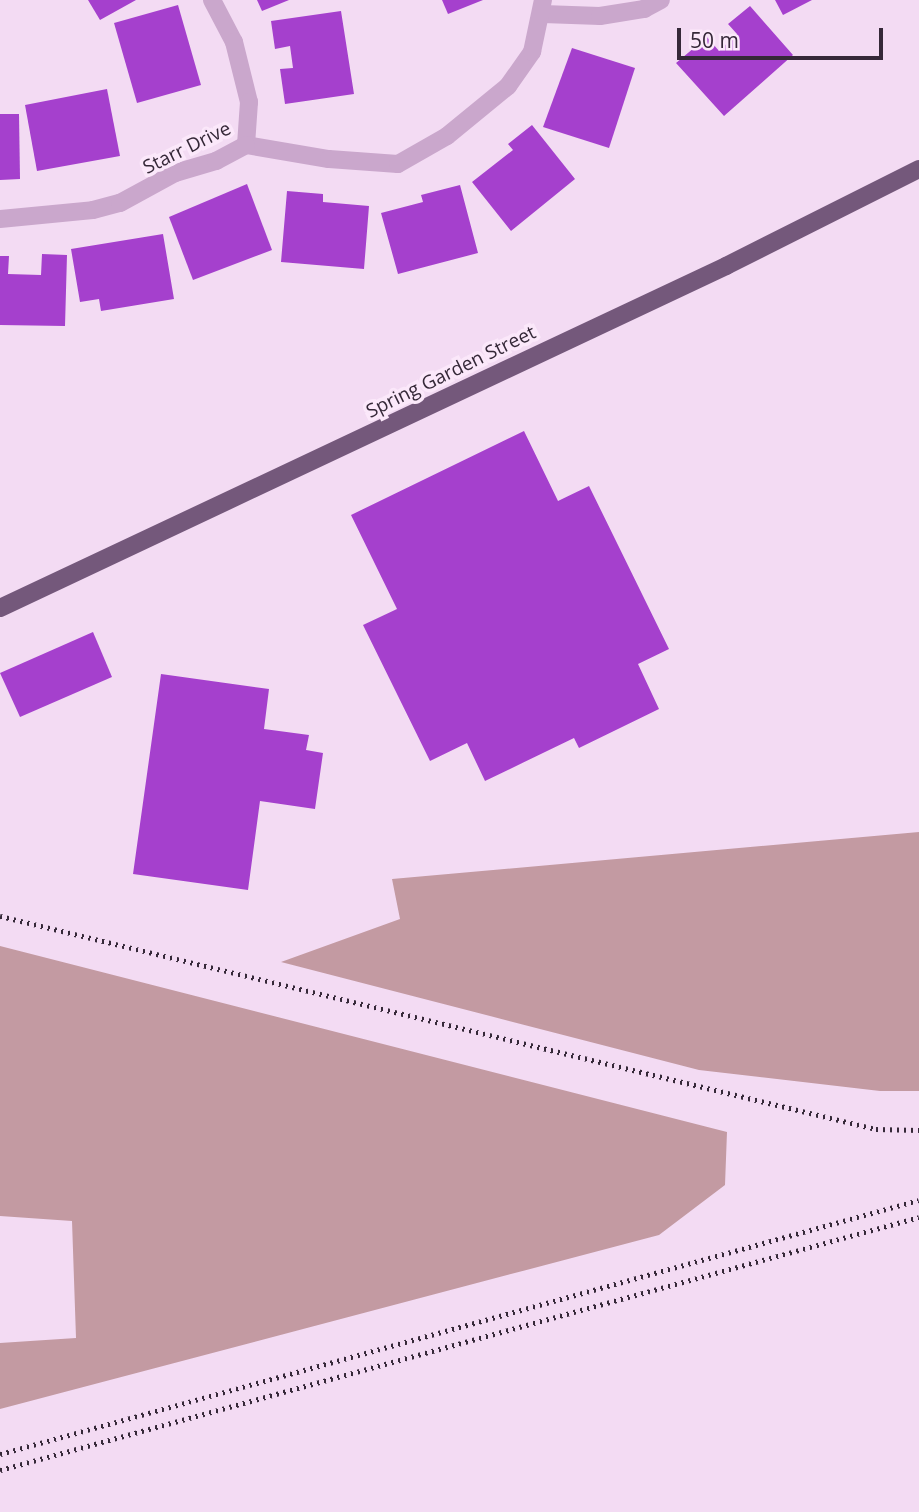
<!DOCTYPE html>
<html>
<head>
<meta charset="utf-8">
<style>
	body { margin:0 }
	#map { position:relative; width:919px; height:1512px; overflow:hidden; background:#f3dbf3; font-family:"Open Sans",sans-serif }
	div>[style] { position:absolute }
	[style*='--x'] { left:calc(var(--x)*1px); top:calc(var(--y)*1px); width:calc(var(--w)*1px); rotate:calc(var(--a)*1deg) }
	.green>* { inset:0; background:#c39aa2 }
	.building>* { inset:0; background:#a540cd }
	.minor>* { height:18px; margin:-9px; padding:0 9px; transform-origin:9px; border-radius:9px; background:#caa7cc }
	.major>* { height:18px; margin:-9px; padding:0 9px; transform-origin:9px; border-radius:9px; background:#74587b }
	.rail>* { height:5px; margin-top:-2.5px; transform-origin:0; background:repeating-linear-gradient(90deg,#352838 0 2px,transparent 0 7px) }
	span { translate:-50% -50%; white-space:nowrap; text-align:center; line-height:1.15; -webkit-text-stroke:7px #fbe8fa; paint-order:stroke }
	.street-label { font-size:19px; color:#352838 }
	.scale { position:absolute; left:677px; top:28px; width:206px; height:32px; box-sizing:border-box; border:4px solid #352838; border-top:0; padding-left:9px; font-size:21px; line-height:24px; white-space:nowrap; color:#352838; -webkit-text-stroke:5px #fbe8fa; paint-order:stroke }
</style>
</head>
<body>
<div id="map">
	<div class="green">
		<div style="clip-path:polygon(919px 832px,919px 1091px,880px 1091px,699px 1070px,281px 962px,400px 919px,392px 879px)"></div>
		<div style="clip-path:polygon(0 946px,727px 1132px,725px 1185px,659px 1235px,0 1409px,0 1343px,76px 1338px,72px 1221px,0 1216px)"></div>
	</div>
	<div class="building">
		<div style="clip-path:polygon(88px 0,136px 0,100px 20px)"></div>
		<div style="clip-path:polygon(257px 0,289px 0,262px 11px)"></div>
		<div style="clip-path:polygon(442px 0,483px 0,448px 14px)"></div>
		<div style="clip-path:polygon(775px 0,812px 0,783px 15px)"></div>
		<div style="clip-path:polygon(178px 5px,201px 85px,137px 103px,114px 23px)"></div>
		<div style="clip-path:polygon(750px 6px,793px 55px,724px 116px,676px 63px,707px 37px,719px 51px,737px 34px,728px 24px)"></div>
		<div style="clip-path:polygon(341px 11px,354px 94px,285px 104px,280px 69px,293px 68px,290px 46px,275px 49px,271px 21px)"></div>
		<div style="clip-path:polygon(572px 48px,635px 68px,609px 148px,543px 127px)"></div>
		<div style="clip-path:polygon(107px 89px,120px 156px,37px 171px,25px 105px)"></div>
		<div style="clip-path:polygon(0 114px,19px 114px,20px 179px,0 180px)"></div>
		<div style="clip-path:polygon(532px 125px,575px 179px,511px 231px,472px 182px,513px 150px,508px 144px)"></div>
		<div style="clip-path:polygon(247px 184px,272px 250px,193px 280px,169px 217px)"></div>
		<div style="clip-path:polygon(460px 185px,478px 253px,398px 274px,381px 213px,423px 202px,421px 195px)"></div>
		<div style="clip-path:polygon(287px 191px,323px 194px,323px 202px,369px 206px,364px 269px,281px 262px)"></div>
		<div style="clip-path:polygon(163px 234px,174px 299px,101px 311px,99px 299px,80px 302px,71px 249px)"></div>
		<div style="clip-path:polygon(42px 254px,67px 255px,65px 326px,0 325px,0 256px,9px 256px,8px 274px,41px 275px)"></div>
		<div style="clip-path:polygon(524px 431px,558px 501px,589px 486px,669px 649px,638px 664px,659px 709px,579px 748px,574px 738px,485px 781px,467px 743px,430px 761px,363px 625px,397px 609px,351px 515px)"></div>
		<div style="clip-path:polygon(93px 632px,112px 677px,20px 717px,0 673px)"></div>
		<div style="clip-path:polygon(161px 674px,269px 689px,264px 729px,309px 735px,306px 750px,323px 753px,315px 809px,260px 801px,248px 890px,133px 874px)"></div>
	</div>
	<div class="minor">
		<div style="--x:212;--y:0;--w:47;--a:62.4"></div>
		<div style="--x:234;--y:42;--w:62;--a:76"></div>
		<div style="--x:249;--y:102;--w:43;--a:94"></div>
		<div style="--x:543;--y:14;--w:57;--a:2"></div>
		<div style="--x:600;--y:16;--w:45;--a:-9"></div>
		<div style="--x:644;--y:9;--w:19;--a:-28"></div>
		<div style="--x:246;--y:145;--w:84;--a:9.6"></div>
		<div style="--x:329;--y:159;--w:69;--a:4.1"></div>
		<div style="--x:398;--y:164;--w:56;--a:-29.7"></div>
		<div style="--x:447;--y:136;--w:79;--a:-39.3"></div>
		<div style="--x:508;--y:86;--w:42;--a:-54.8"></div>
		<div style="--x:532;--y:52;--w:53;--a:-78.1"></div>
		<div style="--x:0;--y:219;--w:93;--a:-5.5"></div>
		<div style="--x:93;--y:210;--w:28;--a:-15"></div>
		<div style="--x:120;--y:203;--w:63;--a:-28.6"></div>
		<div style="--x:175;--y:173;--w:43;--a:-16.3"></div>
		<div style="--x:216;--y:161;--w:34;--a:-28"></div>
	</div>
	<div class="major">
		<div style="--x:0;--y:608;--w:803;--a:-25.22"></div>
		<div style="--x:726;--y:266;--w:216;--a:-26.7"></div>
	</div>
	<div class="rail">
		<div style="--x:0;--y:916;--w:902;--a:13.67"></div>
		<div style="--x:876;--y:1129;--w:43;--a:1.3"></div>
		<div style="--x:0;--y:1454;--w:953;--a:-15.45"></div>
		<div style="--x:0;--y:1470;--w:953;--a:-15.39"></div>
	</div>
	<div class="street-label">
		<span style="left:187px;top:148px;rotate:-26deg">Starr Drive</span>
		<span style="left:451px;top:372px;rotate:-26deg">Spring Garden Street</span>
	</div>
	<div class="scale">50 m</div>
</div>
</body>
</html>
